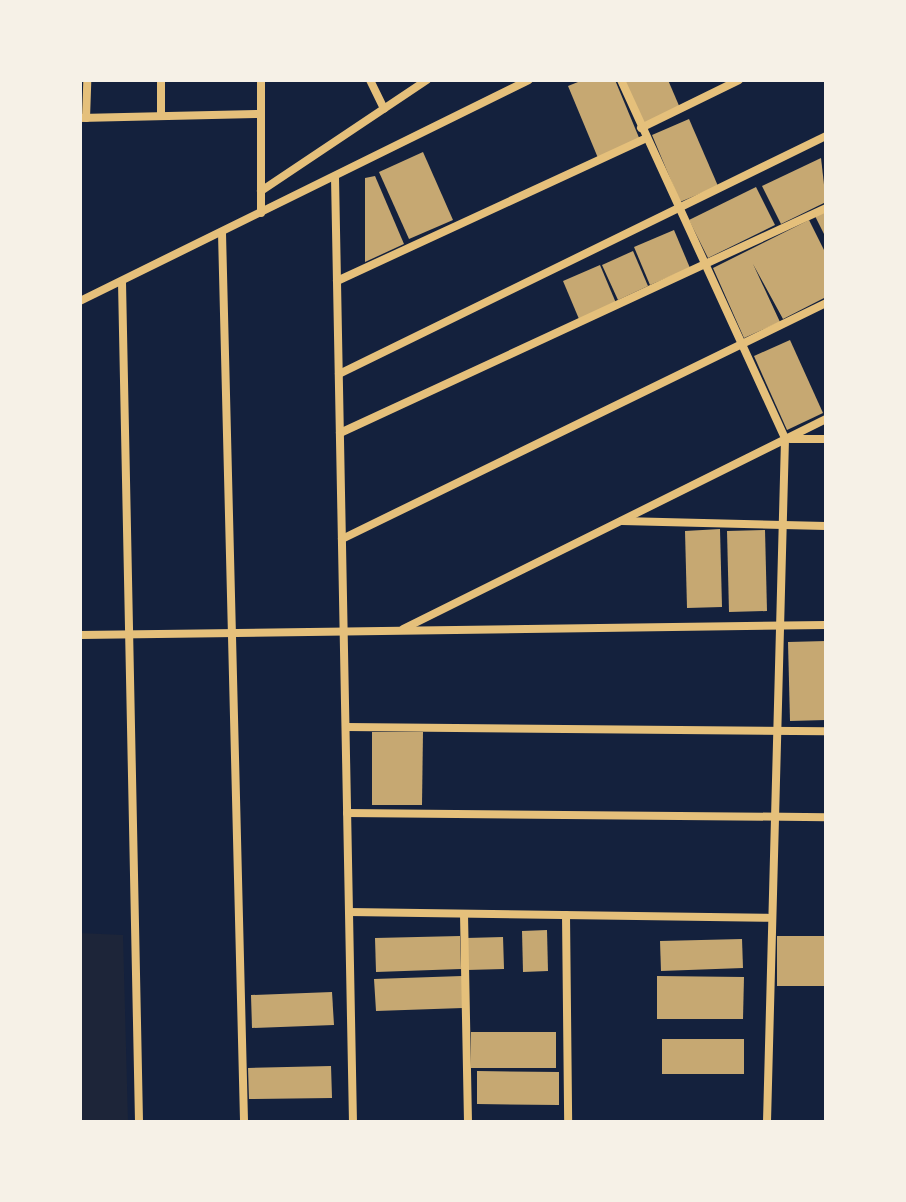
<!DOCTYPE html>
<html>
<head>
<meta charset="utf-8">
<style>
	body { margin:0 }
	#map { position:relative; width:906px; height:1202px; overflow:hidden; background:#14213d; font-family:"Fira Sans",sans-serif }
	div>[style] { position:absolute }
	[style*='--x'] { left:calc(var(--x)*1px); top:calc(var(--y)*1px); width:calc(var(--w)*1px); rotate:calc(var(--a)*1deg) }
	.green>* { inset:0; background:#1d2539 }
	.building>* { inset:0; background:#c6a872 }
	.minor>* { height:8px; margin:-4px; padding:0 4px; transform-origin:4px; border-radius:4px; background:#e5c07b }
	span { translate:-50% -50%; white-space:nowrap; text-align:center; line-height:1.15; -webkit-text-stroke:8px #f6f1e7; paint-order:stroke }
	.frame { position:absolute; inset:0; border:82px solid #f6f1e7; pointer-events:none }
</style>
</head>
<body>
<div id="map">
	<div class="green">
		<div style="clip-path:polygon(80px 933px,123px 935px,128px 1122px,80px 1122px)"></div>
	</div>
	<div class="building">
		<div style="clip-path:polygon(583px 80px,615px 80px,640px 140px,598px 158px,568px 86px)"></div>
		<div style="clip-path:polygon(624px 80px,668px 80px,680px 108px,643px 124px)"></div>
		<div style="clip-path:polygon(689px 119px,718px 186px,680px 202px,652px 135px)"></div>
		<div style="clip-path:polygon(423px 152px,453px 220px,409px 239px,379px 172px)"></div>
		<div style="clip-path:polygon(821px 158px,826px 202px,781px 224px,762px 186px)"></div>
		<div style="clip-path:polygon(375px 176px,404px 244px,365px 262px,365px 178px)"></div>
		<div style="clip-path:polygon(756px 187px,775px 225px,708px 258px,689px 220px)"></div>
		<div style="clip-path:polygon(826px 211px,826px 238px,815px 216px)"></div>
		<div style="clip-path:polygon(809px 220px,826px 254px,826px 297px,783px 319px,753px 264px,780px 322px,744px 338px,713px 268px)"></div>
		<div style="clip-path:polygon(674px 230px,690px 268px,650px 285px,634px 247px)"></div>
		<div style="clip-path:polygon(633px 251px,648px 286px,618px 300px,602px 265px)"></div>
		<div style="clip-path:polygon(600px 265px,616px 303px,579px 319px,563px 281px)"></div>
		<div style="clip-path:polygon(790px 340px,823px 413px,787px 430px,754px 356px)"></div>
		<div style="clip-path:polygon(720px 529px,722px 607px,687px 608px,685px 531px)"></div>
		<div style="clip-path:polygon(765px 530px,767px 611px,729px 612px,727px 531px)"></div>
		<div style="clip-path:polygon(826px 641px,826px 720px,790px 721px,788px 642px)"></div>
		<div style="clip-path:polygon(372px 732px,423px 732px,422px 805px,372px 805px)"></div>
		<div style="clip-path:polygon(547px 930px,548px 971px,523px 972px,522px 931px)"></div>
		<div style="clip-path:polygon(460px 936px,461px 969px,376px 972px,375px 938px)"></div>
		<div style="clip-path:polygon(777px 936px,826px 936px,826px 986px,777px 986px)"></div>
		<div style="clip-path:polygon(503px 937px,504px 969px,467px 970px,466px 938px)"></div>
		<div style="clip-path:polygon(742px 939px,743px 968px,661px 971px,660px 941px)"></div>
		<div style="clip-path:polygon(462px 976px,463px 1008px,376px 1011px,374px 979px)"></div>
		<div style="clip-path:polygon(657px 976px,744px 977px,743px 1019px,657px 1019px)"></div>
		<div style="clip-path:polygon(332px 992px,334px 1025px,252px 1028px,251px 995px)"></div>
		<div style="clip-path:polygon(471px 1032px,556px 1032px,556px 1068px,471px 1068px)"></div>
		<div style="clip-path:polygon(662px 1039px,744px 1039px,744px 1074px,662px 1074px)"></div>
		<div style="clip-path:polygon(331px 1066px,332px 1098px,249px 1099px,248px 1068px)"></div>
		<div style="clip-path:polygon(477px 1071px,559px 1072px,559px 1105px,477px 1104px)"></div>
	</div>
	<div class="minor">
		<div style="--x:370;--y:80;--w:32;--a:64"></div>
		<div style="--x:621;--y:80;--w:395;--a:65.4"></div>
		<div style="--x:785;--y:439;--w:683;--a:91.51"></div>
		<div style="--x:161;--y:116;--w:36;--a:-90"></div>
		<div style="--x:80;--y:118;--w:181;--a:-1.3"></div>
		<div style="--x:86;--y:118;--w:38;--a:-88"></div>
		<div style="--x:641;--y:128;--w:109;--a:-26.1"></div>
		<div style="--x:335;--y:177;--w:945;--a:88.91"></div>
		<div style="--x:261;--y:191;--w:200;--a:-33.8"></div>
		<div style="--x:261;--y:213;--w:133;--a:-90"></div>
		<div style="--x:222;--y:233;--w:889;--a:88.58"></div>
		<div style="--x:337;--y:281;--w:339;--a:-24.8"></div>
		<div style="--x:122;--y:282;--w:840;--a:88.84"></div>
		<div style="--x:80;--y:301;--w:500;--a:-26.21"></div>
		<div style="--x:339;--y:374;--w:542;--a:-26.05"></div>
		<div style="--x:340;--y:433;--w:536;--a:-24.84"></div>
		<div style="--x:790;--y:439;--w:36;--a:0"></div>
		<div style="--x:622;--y:521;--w:204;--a:1.4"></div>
		<div style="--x:342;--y:539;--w:538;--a:-25.99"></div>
		<div style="--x:403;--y:629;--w:472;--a:-26.4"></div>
		<div style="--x:80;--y:635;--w:746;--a:-0.77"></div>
		<div style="--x:346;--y:727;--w:480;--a:0.5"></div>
		<div style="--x:347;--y:813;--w:479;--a:0.5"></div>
		<div style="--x:349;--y:912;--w:418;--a:0.8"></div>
		<div style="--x:464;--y:914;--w:208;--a:88.9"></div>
		<div style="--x:566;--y:915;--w:207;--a:89.4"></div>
	</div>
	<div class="frame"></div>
</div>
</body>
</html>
